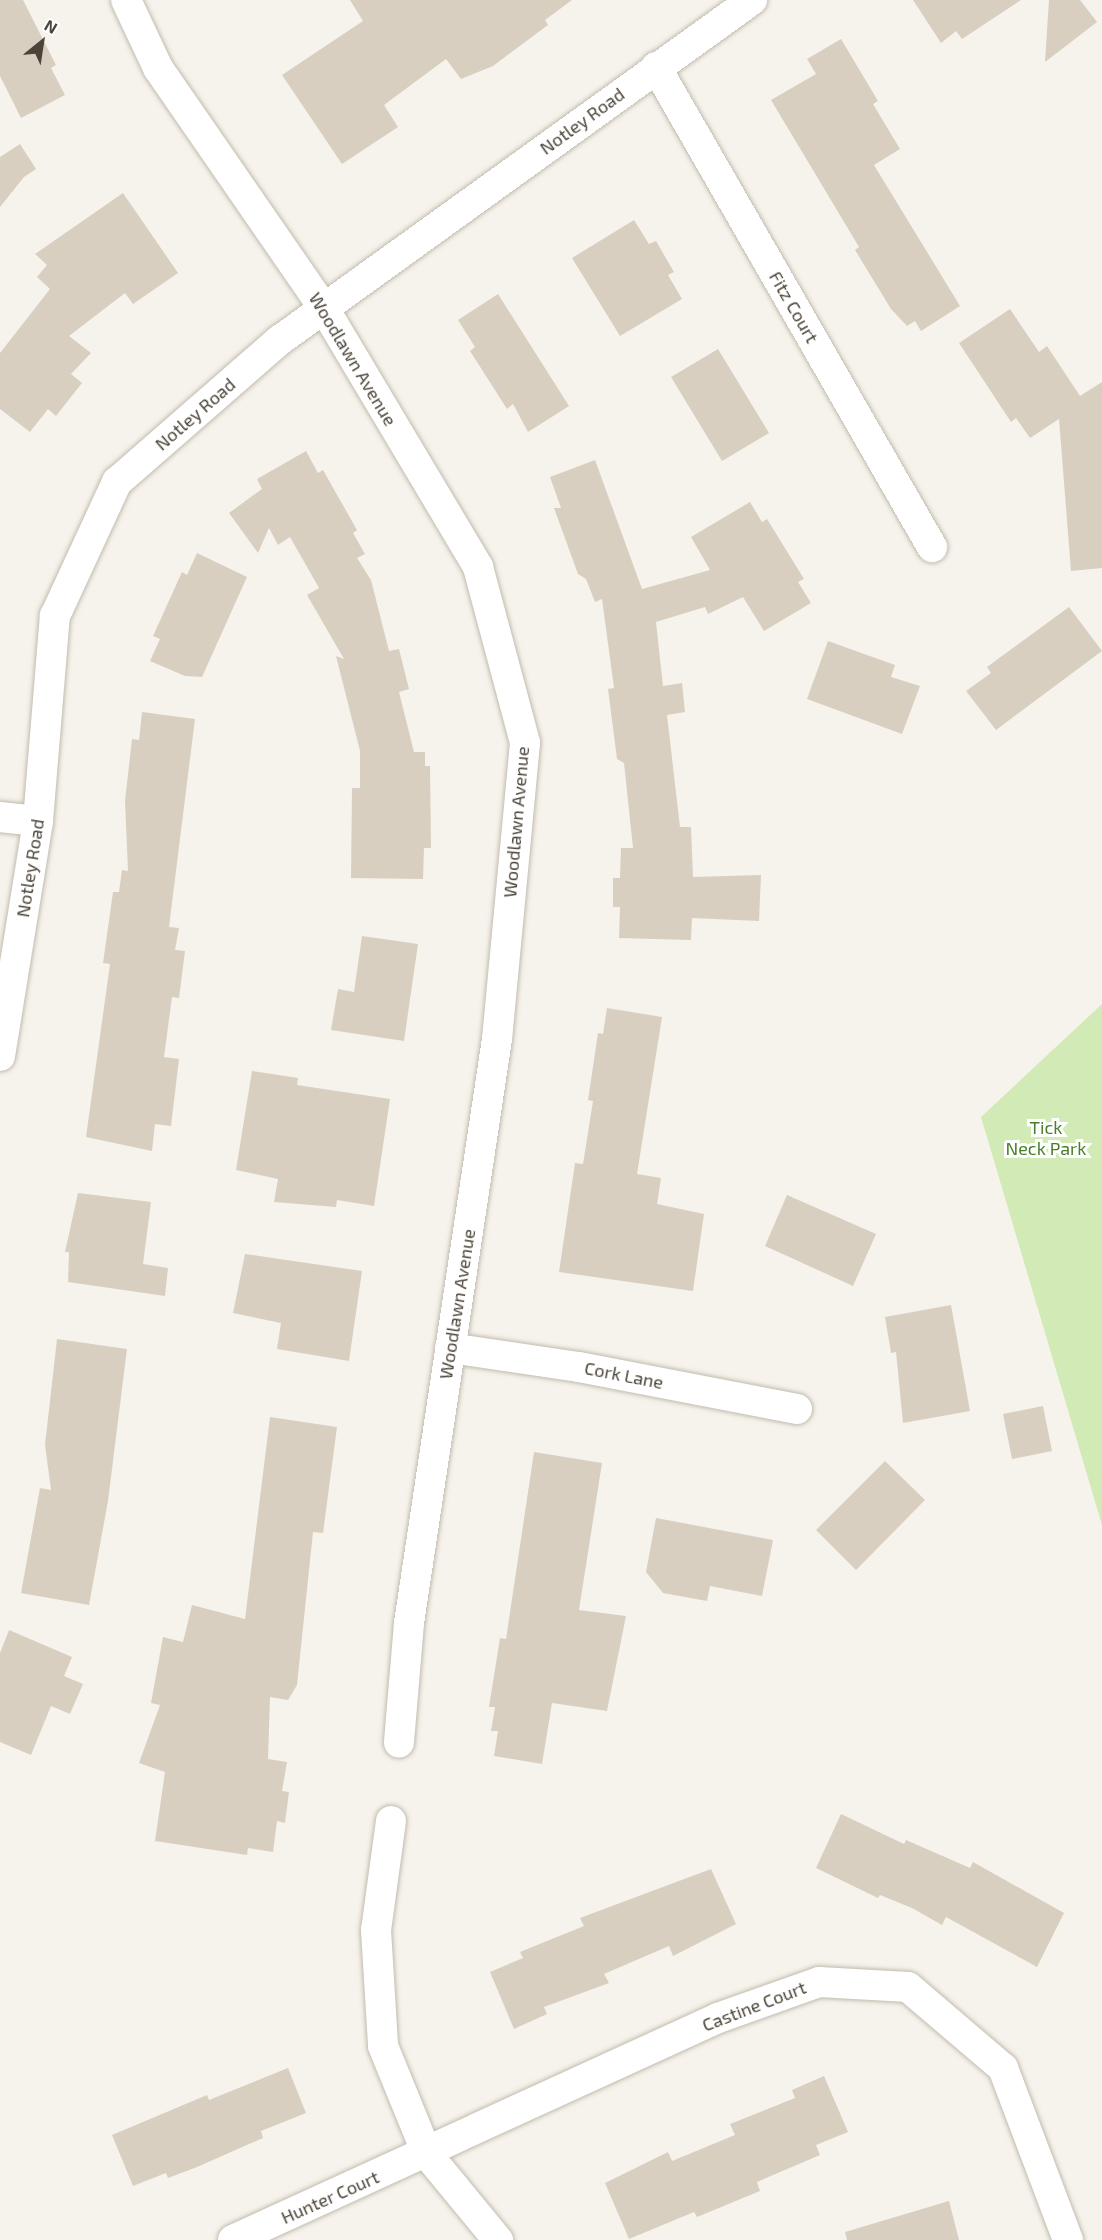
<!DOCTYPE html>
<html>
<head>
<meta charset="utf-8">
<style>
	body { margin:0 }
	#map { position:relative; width:1102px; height:2240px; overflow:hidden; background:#f6f3ec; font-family:"Exo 2",sans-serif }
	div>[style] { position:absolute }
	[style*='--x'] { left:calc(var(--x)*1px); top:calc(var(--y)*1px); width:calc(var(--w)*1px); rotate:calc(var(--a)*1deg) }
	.green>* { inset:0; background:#d2eab5 }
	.building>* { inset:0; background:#d8cfc1 }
	.roads { filter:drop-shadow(0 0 2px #c2bbae) drop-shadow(0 0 2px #c2bbae) }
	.minor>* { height:30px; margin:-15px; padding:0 15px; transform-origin:15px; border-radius:15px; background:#fff }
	span { translate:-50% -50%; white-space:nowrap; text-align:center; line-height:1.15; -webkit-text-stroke:6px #fff; paint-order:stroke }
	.street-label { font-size:18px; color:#4b4439 }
	.park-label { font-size:18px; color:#4a7f2a }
	.north { position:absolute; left:12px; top:12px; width:60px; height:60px; -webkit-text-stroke:4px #fff; paint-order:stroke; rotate:30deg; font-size:16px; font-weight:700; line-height:24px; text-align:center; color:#4b4439 }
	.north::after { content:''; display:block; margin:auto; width:21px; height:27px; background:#4b4439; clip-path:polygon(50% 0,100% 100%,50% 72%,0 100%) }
</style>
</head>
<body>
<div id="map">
	<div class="green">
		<div style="clip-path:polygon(1102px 1004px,1102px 1525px,981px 1117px)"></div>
	</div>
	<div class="building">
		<div style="clip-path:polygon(0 0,23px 0,56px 65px,51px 68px,65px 95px,21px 118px,0 76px)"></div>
		<div style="clip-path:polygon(350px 0,572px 0,545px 20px,548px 25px,493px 66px,461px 79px,446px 59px,384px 105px,398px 127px,342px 164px,282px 75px,363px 21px)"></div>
		<div style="clip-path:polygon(913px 0,1021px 0,962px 39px,956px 31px,941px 43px)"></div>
		<div style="clip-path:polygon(1049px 0,1080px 0,1097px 22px,1045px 62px)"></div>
		<div style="clip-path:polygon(841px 39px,878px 101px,873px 104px,900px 149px,874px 165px,960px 306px,921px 331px,915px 321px,907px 326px,891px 309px,855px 250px,859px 247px,771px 100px,816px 74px,807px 59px)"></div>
		<div style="clip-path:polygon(20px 144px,36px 169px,24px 177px,0 207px,0 157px)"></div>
		<div style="clip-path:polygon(123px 193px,178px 273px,133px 304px,125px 293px,69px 336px,91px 353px,71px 374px,82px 383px,56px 416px,48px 409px,30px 432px,0 409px,0 353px,50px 289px,37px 277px,47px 265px,35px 254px)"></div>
		<div style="clip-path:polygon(634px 220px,649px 244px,656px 241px,674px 272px,668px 275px,682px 299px,620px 336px,572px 258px)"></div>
		<div style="clip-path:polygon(498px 294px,569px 406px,528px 432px,513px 404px,507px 409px,470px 351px,475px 347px,458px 320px)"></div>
		<div style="clip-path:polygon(1010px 309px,1039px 352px,1047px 346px,1080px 396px,1102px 382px,1102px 568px,1071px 571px,1059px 419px,1030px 438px,1016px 418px,1011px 422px,959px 343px)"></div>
		<div style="clip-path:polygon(718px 349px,769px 433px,722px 461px,671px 377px)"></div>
		<div style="clip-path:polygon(306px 451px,318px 473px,323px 470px,357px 530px,353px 533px,365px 554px,357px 558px,371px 580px,389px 651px,399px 649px,409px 689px,399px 692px,414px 752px,425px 752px,425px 766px,430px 766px,431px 848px,424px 848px,423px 879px,351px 878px,352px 788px,360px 788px,360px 751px,336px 656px,344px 659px,307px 595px,319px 588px,290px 537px,278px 545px,269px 528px,258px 553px,229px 513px,262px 489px,257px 479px)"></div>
		<div style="clip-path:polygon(595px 460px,642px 589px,710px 570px,691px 537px,750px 502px,762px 522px,767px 519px,804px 579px,798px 582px,811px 603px,764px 631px,743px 597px,708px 614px,705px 607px,656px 622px,663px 686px,682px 683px,685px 712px,667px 715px,680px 827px,691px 827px,693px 877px,761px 875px,759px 921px,692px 918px,691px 940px,619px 938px,620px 907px,613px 907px,613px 878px,620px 878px,621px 848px,633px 848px,624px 763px,617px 759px,608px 689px,614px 688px,602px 599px,595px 602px,586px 579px,578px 574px,554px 508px,561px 508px,550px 477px)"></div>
		<div style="clip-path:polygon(197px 553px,247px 577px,202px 677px,185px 676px,150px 661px,160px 639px,153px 636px,182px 572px,187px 575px)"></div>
		<div style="clip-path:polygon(1069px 607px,1102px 651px,996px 730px,966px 691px,991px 673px,987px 667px)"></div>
		<div style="clip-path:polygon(828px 641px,895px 665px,891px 677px,920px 686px,902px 734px,807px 699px)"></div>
		<div style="clip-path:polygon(142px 712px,195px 719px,169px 927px,179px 928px,175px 950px,185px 951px,179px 998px,172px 997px,164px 1057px,179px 1059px,171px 1126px,155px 1124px,152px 1151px,86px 1137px,110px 964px,103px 963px,113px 892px,119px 892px,122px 870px,128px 871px,125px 801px,132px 739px,139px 740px)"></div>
		<div style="clip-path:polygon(362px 936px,418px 944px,404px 1041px,331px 1030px,338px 989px,354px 992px)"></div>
		<div style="clip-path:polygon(607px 1008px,662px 1017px,637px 1174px,661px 1178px,657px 1204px,704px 1214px,693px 1291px,559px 1272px,575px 1163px,583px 1164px,593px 1101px,588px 1100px,598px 1033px,603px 1034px)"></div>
		<div style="clip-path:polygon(252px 1071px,298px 1078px,297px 1085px,390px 1099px,374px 1206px,337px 1200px,336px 1207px,274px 1202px,278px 1179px,236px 1170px)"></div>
		<div style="clip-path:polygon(78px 1193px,151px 1202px,143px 1264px,168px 1268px,165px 1296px,68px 1282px,69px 1252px,65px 1252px)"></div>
		<div style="clip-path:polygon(787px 1195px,876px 1234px,853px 1286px,765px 1246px)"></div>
		<div style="clip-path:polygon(245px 1254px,362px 1271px,349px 1361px,277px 1349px,281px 1323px,233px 1313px)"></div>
		<div style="clip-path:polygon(951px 1305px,970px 1411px,903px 1423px,896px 1352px,891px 1353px,885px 1317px)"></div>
		<div style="clip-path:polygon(57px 1339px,127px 1349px,108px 1501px,89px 1605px,21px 1593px,40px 1488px,51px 1490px,45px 1445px)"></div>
		<div style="clip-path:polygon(1043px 1406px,1052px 1451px,1012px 1459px,1003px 1414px)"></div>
		<div style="clip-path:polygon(270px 1417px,337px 1427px,323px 1533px,313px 1532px,297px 1685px,288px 1700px,270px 1697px,268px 1759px,287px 1762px,282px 1791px,289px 1792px,285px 1823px,277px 1821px,273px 1852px,248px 1848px,247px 1855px,155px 1841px,165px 1772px,139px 1763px,160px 1705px,151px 1703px,163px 1637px,183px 1642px,192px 1605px,245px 1619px)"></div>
		<div style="clip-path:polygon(534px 1452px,602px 1463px,579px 1610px,626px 1616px,607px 1711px,552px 1703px,542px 1764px,494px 1756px,498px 1731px,491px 1731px,495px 1707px,489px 1707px,500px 1638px,506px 1639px)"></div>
		<div style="clip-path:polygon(885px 1461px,925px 1500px,856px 1570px,816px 1530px)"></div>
		<div style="clip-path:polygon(656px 1518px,773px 1540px,762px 1596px,710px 1586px,707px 1601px,663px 1593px,646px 1572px)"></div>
		<div style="clip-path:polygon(9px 1630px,72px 1657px,64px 1676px,83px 1684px,70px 1714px,51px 1706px,31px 1755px,0 1742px,0 1653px)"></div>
		<div style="clip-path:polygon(841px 1814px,904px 1844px,906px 1840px,970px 1868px,973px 1862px,1064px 1913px,1037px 1967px,946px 1917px,942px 1925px,912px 1908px,880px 1895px,878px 1898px,816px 1868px)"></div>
		<div style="clip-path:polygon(711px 1869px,736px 1924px,673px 1956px,669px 1946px,604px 1974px,609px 1983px,544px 2007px,547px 2014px,514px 2029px,490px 1972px,523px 1958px,520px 1952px,584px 1926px,580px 1918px)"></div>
		<div style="clip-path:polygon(288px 2068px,306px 2113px,261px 2131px,263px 2138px,197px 2167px,168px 2178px,166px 2173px,133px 2186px,112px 2135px,207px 2095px,209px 2100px)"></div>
		<div style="clip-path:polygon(824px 2076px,848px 2132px,816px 2145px,820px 2155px,757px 2182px,760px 2191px,697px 2217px,694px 2212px,629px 2239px,605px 2183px,668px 2152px,672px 2161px,735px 2135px,730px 2124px,795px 2098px,792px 2090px)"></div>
		<div style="clip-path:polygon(949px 2201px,959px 2240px,847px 2240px,845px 2232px)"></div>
	</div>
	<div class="roads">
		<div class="minor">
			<div style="--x:126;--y:0;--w:75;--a:64.8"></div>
			<div style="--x:158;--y:68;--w:294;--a:55.4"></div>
			<div style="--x:325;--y:310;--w:299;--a:59.2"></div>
			<div style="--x:478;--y:567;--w:182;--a:75"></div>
			<div style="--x:525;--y:743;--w:297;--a:95.4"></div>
			<div style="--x:497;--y:1039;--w:591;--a:98.57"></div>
			<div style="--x:409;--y:1623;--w:120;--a:94.8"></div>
			<div style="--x:656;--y:67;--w:554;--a:60.1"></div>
			<div style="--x:0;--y:817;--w:38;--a:6"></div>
			<div style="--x:0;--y:1056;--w:238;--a:-80.8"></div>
			<div style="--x:38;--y:821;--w:206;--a:-85.3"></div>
			<div style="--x:55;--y:616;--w:148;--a:-65.2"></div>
			<div style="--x:117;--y:482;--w:216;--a:-41.1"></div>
			<div style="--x:280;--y:340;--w:582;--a:-35.77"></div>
			<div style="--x:450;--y:1348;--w:130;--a:8.4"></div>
			<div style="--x:579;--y:1367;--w:222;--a:10.9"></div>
			<div style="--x:391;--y:1821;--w:110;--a:97.8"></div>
			<div style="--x:376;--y:1930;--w:116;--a:86.5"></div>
			<div style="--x:383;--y:2046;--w:117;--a:67.8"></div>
			<div style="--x:427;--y:2154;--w:112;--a:50.5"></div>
			<div style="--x:233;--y:2240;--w:533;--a:-24.6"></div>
			<div style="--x:718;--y:2018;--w:107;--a:-19.6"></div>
			<div style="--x:819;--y:1982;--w:89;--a:3.2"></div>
			<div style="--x:908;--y:1987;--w:125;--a:40.5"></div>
			<div style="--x:1003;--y:2068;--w:184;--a:69.3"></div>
		</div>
	</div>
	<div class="street-label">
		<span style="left:582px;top:121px;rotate:-36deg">Notley Road</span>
		<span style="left:794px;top:307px;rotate:60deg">Fitz Court</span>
		<span style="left:353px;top:359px;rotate:59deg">Woodlawn Avenue</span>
		<span style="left:195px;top:414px;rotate:-41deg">Notley Road</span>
		<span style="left:516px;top:822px;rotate:-85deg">Woodlawn Avenue</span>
		<span style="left:30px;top:868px;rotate:-81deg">Notley Road</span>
		<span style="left:457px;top:1304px;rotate:-81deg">Woodlawn Avenue</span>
		<span style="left:624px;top:1375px;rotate:11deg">Cork Lane</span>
		<span style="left:754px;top:2006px;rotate:-21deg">Castine Court</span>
		<span style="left:330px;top:2197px;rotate:-24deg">Hunter Court</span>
	</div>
	<div class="park-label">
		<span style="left:1046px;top:1138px">Tick<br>Neck Park</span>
	</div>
	<div class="north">N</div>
</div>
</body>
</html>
